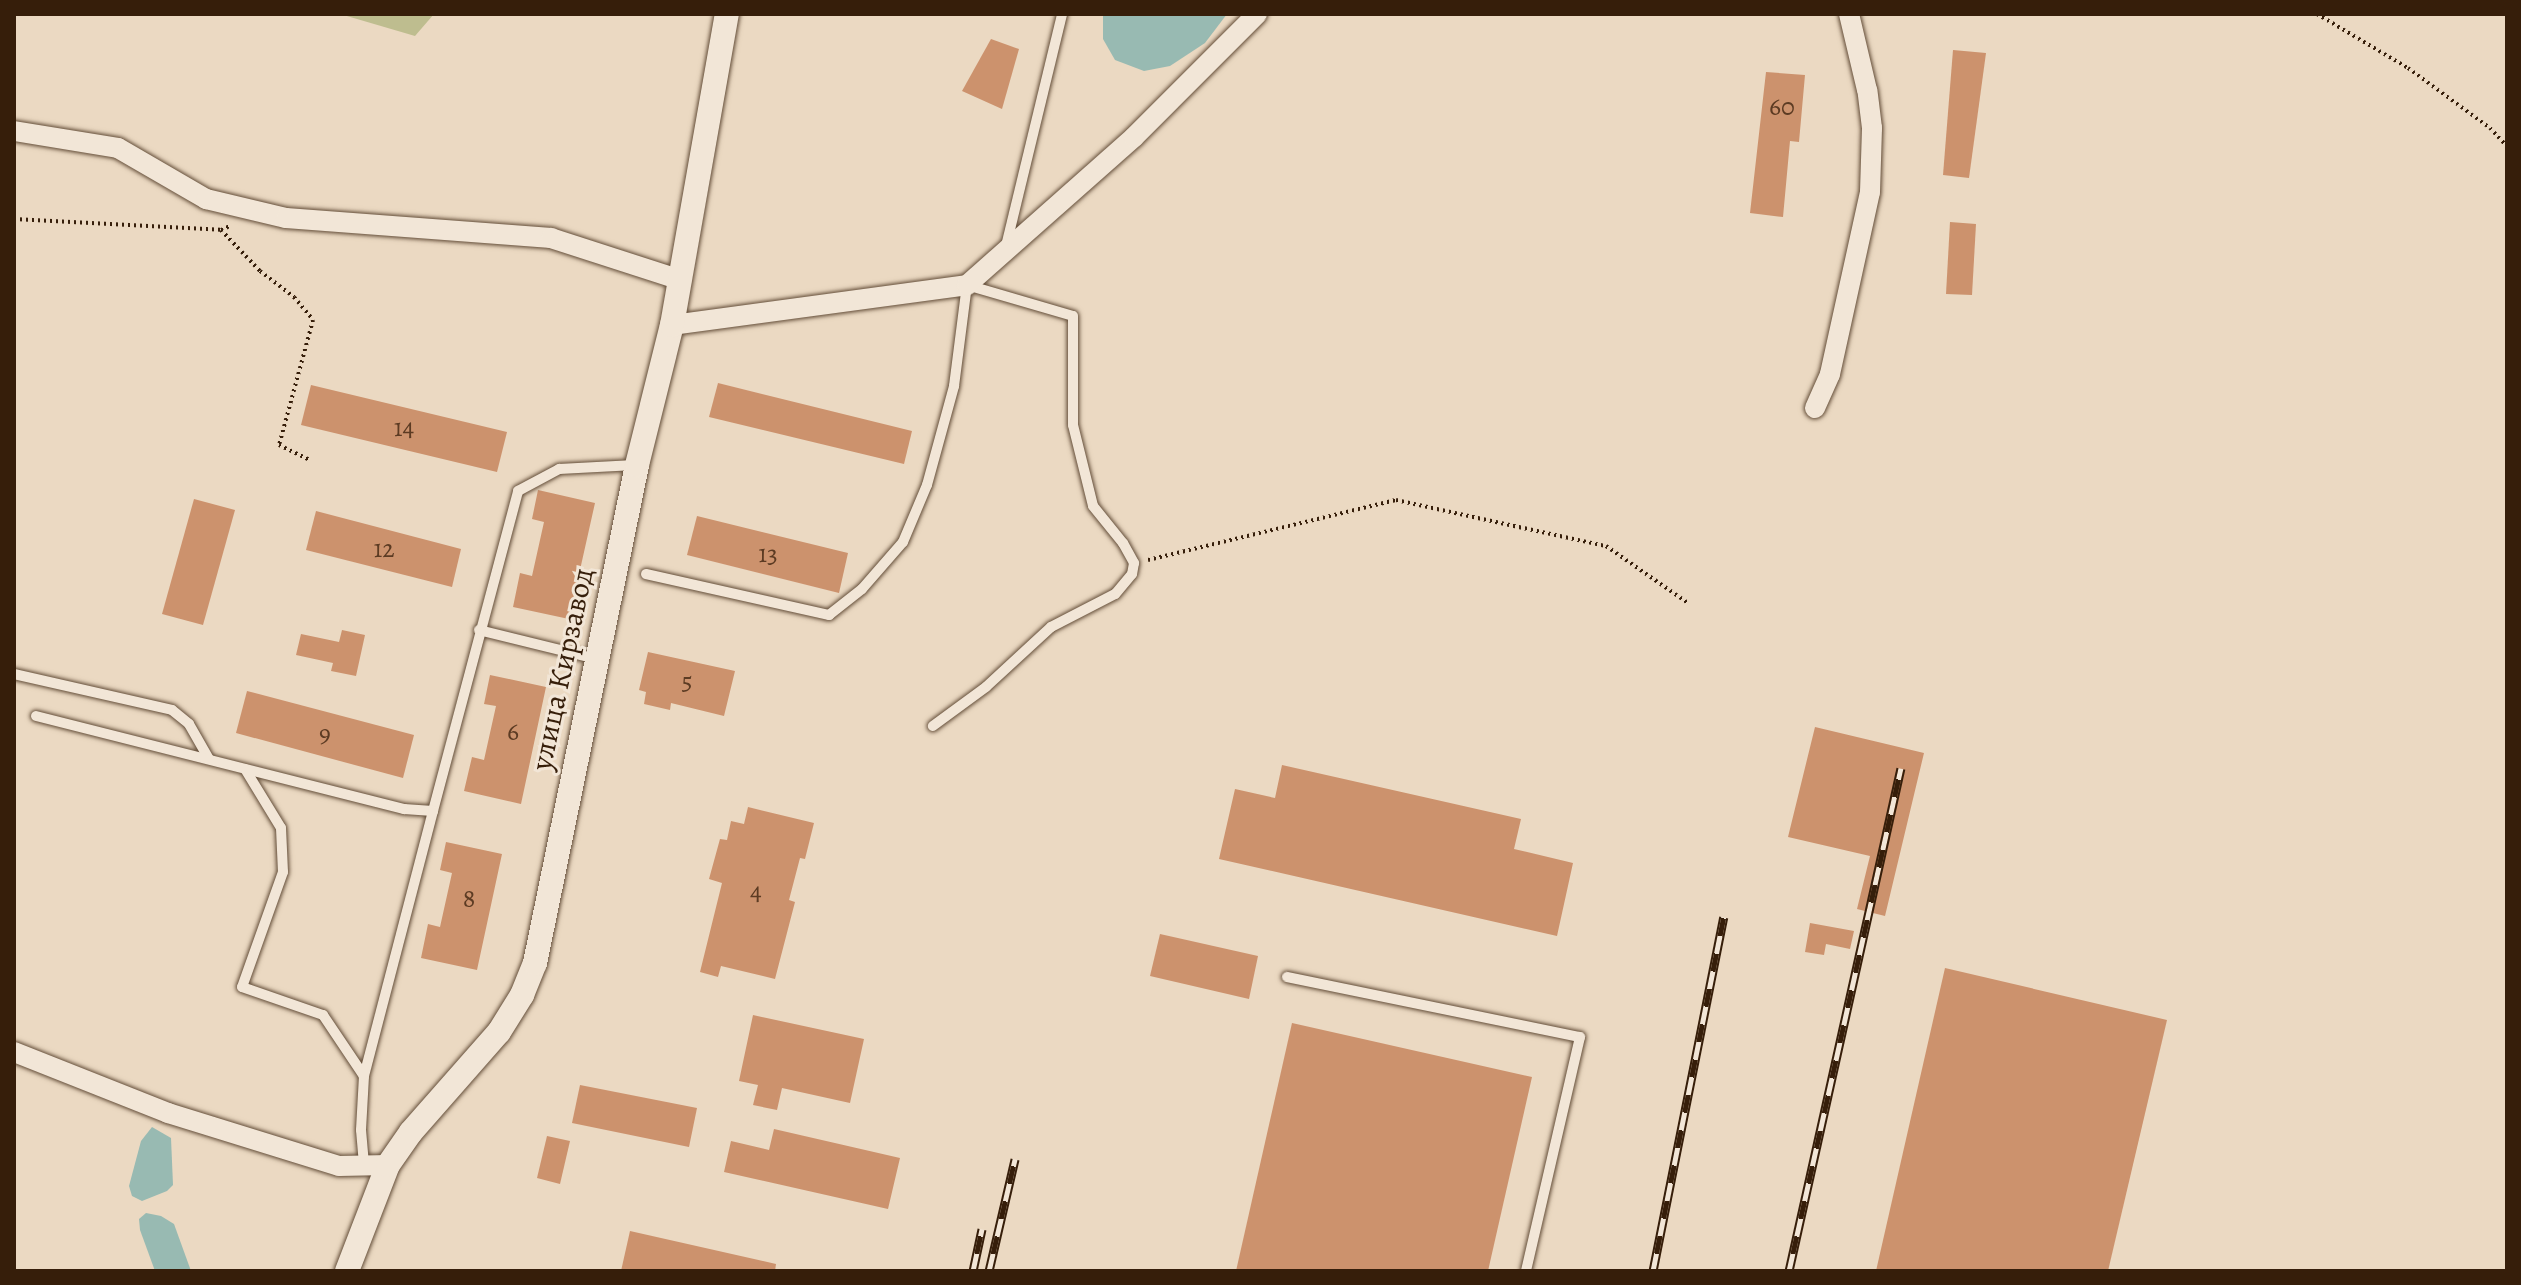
<!DOCTYPE html>
<html>
<head>
<meta charset="utf-8">
<style>
	body { margin:0 }
	#map { position:relative; width:2521px; height:1285px; overflow:hidden; background:#ebd9c2; font-family:Alegreya,serif }
	div>[style] { position:absolute }
	[style*='--x'] { left:calc(var(--x)*1px); top:calc(var(--y)*1px); width:calc(var(--w)*1px); rotate:calc(var(--a)*1deg) }
	.green>* { inset:0; background:#bebd8f }
	.water>* { inset:0; background:#98bab2 }
	.building>* { inset:0; background:#cc926d }
	.path>* { height:4px; margin-top:-2px; transform-origin:0; background:repeating-linear-gradient(90deg,#361e0a 0 2px,transparent 0 6px) }
	.roads { filter:drop-shadow(0 0 2px #634d38) drop-shadow(0 0 2px #634d38) }
	.service>* { height:10px; margin:-5px; padding:0 5px; transform-origin:5px; border-radius:5px; background:#f2e6d7 }
	.minor>* { height:20px; margin:-10px; padding:0 10px; transform-origin:10px; border-radius:10px; background:#f2e6d7 }
	.tertiary>* { height:24px; margin:-12px; padding:0 12px; transform-origin:12px; border-radius:12px; background:#f2e6d7 }
	.rail>* { height:9px; margin-top:-4.5px; transform-origin:0; background:repeating-linear-gradient(90deg,#f2e6d7 0 18px,#361e0a 0 36px); box-sizing:border-box; border-block:2px solid #361e0a }
	span { translate:-50% -50%; white-space:nowrap; text-align:center; line-height:1.15; -webkit-text-stroke:6px #f2e6d7; paint-order:stroke }
	.number-label { font-size:26px; color:#5c3b23 }
	.number-label span { -webkit-text-stroke-width:0 }
	.street-label { font-size:30px; color:#361e0a }
	.frame { position:absolute; inset:0; border:16px solid #361e0a; pointer-events:none }
</style>
</head>
<body>
<div id="map">
	<div class="green">
		<div style="clip-path:polygon(340px 14px,434px 14px,415px 36px)"></div>
	</div>
	<div class="water">
		<div style="clip-path:polygon(1103px 14px,1227px 14px,1205px 43px,1170px 66px,1144px 71px,1115px 60px,1103px 39px)"></div>
		<div style="clip-path:polygon(152px 1127px,171px 1138px,173px 1185px,167px 1191px,142px 1201px,132px 1196px,129px 1186px,141px 1141px)"></div>
		<div style="clip-path:polygon(146px 1213px,161px 1216px,174px 1224px,191px 1271px,155px 1271px,140px 1230px,139px 1219px)"></div>
	</div>
	<div class="building">
		<div style="clip-path:polygon(991px 39px,1019px 49px,1002px 109px,962px 91px)"></div>
		<div style="clip-path:polygon(1953px 50px,1986px 53px,1969px 178px,1943px 175px)"></div>
		<div style="clip-path:polygon(1766px 72px,1805px 75px,1799px 142px,1790px 141px,1783px 217px,1750px 213px)"></div>
		<div style="clip-path:polygon(1950px 222px,1976px 224px,1972px 295px,1946px 294px)"></div>
		<div style="clip-path:polygon(718px 383px,912px 431px,904px 464px,709px 417px)"></div>
		<div style="clip-path:polygon(311px 385px,507px 432px,497px 472px,301px 425px)"></div>
		<div style="clip-path:polygon(538px 490px,595px 503px,569px 619px,513px 607px,520px 573px,532px 576px,544px 522px,532px 519px)"></div>
		<div style="clip-path:polygon(194px 499px,235px 510px,203px 625px,162px 614px)"></div>
		<div style="clip-path:polygon(316px 511px,461px 549px,452px 587px,306px 550px)"></div>
		<div style="clip-path:polygon(697px 516px,848px 553px,839px 593px,687px 555px)"></div>
		<div style="clip-path:polygon(342px 630px,365px 635px,356px 676px,331px 671px,333px 663px,296px 655px,301px 634px,339px 642px)"></div>
		<div style="clip-path:polygon(648px 652px,735px 671px,724px 716px,671px 703px,670px 710px,644px 704px,646px 692px,639px 690px)"></div>
		<div style="clip-path:polygon(490px 675px,546px 687px,521px 804px,464px 791px,472px 757px,484px 760px,496px 706px,484px 704px)"></div>
		<div style="clip-path:polygon(247px 691px,414px 735px,403px 778px,236px 733px)"></div>
		<div style="clip-path:polygon(1815px 727px,1924px 753px,1885px 916px,1857px 909px,1870px 856px,1788px 837px)"></div>
		<div style="clip-path:polygon(1282px 765px,1521px 819px,1514px 849px,1573px 863px,1557px 936px,1219px 859px,1235px 789px,1275px 798px)"></div>
		<div style="clip-path:polygon(748px 807px,814px 823px,805px 859px,800px 858px,789px 900px,795px 902px,775px 979px,721px 966px,718px 977px,700px 972px,722px 883px,709px 879px,720px 839px,727px 840px,731px 821px,744px 824px)"></div>
		<div style="clip-path:polygon(446px 842px,502px 854px,477px 970px,421px 958px,428px 924px,440px 927px,452px 873px,440px 870px)"></div>
		<div style="clip-path:polygon(1810px 923px,1854px 931px,1850px 949px,1826px 944px,1824px 955px,1805px 952px)"></div>
		<div style="clip-path:polygon(1160px 934px,1258px 956px,1249px 999px,1150px 976px)"></div>
		<div style="clip-path:polygon(1945px 968px,2167px 1020px,2108px 1271px,1876px 1271px)"></div>
		<div style="clip-path:polygon(753px 1015px,864px 1039px,850px 1103px,782px 1088px,777px 1110px,753px 1105px,758px 1085px,739px 1081px)"></div>
		<div style="clip-path:polygon(1292px 1023px,1532px 1077px,1488px 1271px,1236px 1271px)"></div>
		<div style="clip-path:polygon(580px 1085px,697px 1108px,689px 1147px,572px 1123px)"></div>
		<div style="clip-path:polygon(774px 1129px,900px 1158px,888px 1209px,724px 1172px,731px 1141px,769px 1150px)"></div>
		<div style="clip-path:polygon(547px 1136px,570px 1141px,560px 1184px,537px 1178px)"></div>
		<div style="clip-path:polygon(630px 1231px,776px 1264px,775px 1271px,621px 1271px)"></div>
	</div>
	<div class="path">
		<div style="--x:2317;--y:14;--w:106;--a:30.7"></div>
		<div style="--x:2408;--y:68;--w:102;--a:36.2"></div>
		<div style="--x:2490;--y:128;--w:25;--a:47"></div>
		<div style="--x:14;--y:219;--w:207;--a:3"></div>
		<div style="--x:221;--y:230;--w:10;--a:-24"></div>
		<div style="--x:221;--y:230;--w:57;--a:46.4"></div>
		<div style="--x:260;--y:271;--w:43;--a:37.4"></div>
		<div style="--x:294;--y:297;--w:30;--a:50"></div>
		<div style="--x:313;--y:320;--w:130;--a:105.2"></div>
		<div style="--x:279;--y:445;--w:34;--a:26"></div>
		<div style="--x:1148;--y:560;--w:255;--a:-13.6"></div>
		<div style="--x:1396;--y:500;--w:215;--a:12.4"></div>
		<div style="--x:1606;--y:546;--w:100;--a:34.8"></div>
	</div>
	<div class="roads">
		<div class="service">
			<div style="--x:1006;--y:246;--w:239;--a:-76.4"></div>
			<div style="--x:646;--y:574;--w:188;--a:12.6"></div>
			<div style="--x:829;--y:615;--w:42;--a:-38.2"></div>
			<div style="--x:862;--y:589;--w:62;--a:-48.9"></div>
			<div style="--x:903;--y:542;--w:62;--a:-67.2"></div>
			<div style="--x:927;--y:485;--w:103;--a:-74.7"></div>
			<div style="--x:954;--y:386;--w:102;--a:-82.7"></div>
			<div style="--x:967;--y:285;--w:110;--a:16.3"></div>
			<div style="--x:1073;--y:316;--w:109;--a:90"></div>
			<div style="--x:1073;--y:425;--w:83;--a:76.1"></div>
			<div style="--x:1093;--y:506;--w:48;--a:51"></div>
			<div style="--x:1123;--y:543;--w:23;--a:61"></div>
			<div style="--x:1134;--y:563;--w:11;--a:100"></div>
			<div style="--x:1132;--y:574;--w:26;--a:130"></div>
			<div style="--x:1115;--y:594;--w:72;--a:152.7"></div>
			<div style="--x:1051;--y:627;--w:88;--a:137.3"></div>
			<div style="--x:986;--y:687;--w:66;--a:143.7"></div>
			<div style="--x:479;--y:630;--w:122;--a:13.8"></div>
			<div style="--x:14;--y:674;--w:162;--a:12.8"></div>
			<div style="--x:172;--y:710;--w:22;--a:39"></div>
			<div style="--x:189;--y:724;--w:40;--a:60.3"></div>
			<div style="--x:36;--y:716;--w:380;--a:14.2"></div>
			<div style="--x:404;--y:809;--w:29;--a:4"></div>
			<div style="--x:433;--y:811;--w:331;--a:-75.1"></div>
			<div style="--x:518;--y:491;--w:47;--a:-28.2"></div>
			<div style="--x:559;--y:469;--w:76;--a:-3"></div>
			<div style="--x:245;--y:769;--w:69;--a:58.6"></div>
			<div style="--x:281;--y:828;--w:44;--a:87.4"></div>
			<div style="--x:283;--y:872;--w:122;--a:109.6"></div>
			<div style="--x:242;--y:987;--w:86;--a:19.1"></div>
			<div style="--x:323;--y:1015;--w:73;--a:56.1"></div>
			<div style="--x:364;--y:1076;--w:54;--a:93.2"></div>
			<div style="--x:361;--y:1130;--w:36;--a:85"></div>
			<div style="--x:1287;--y:977;--w:299;--a:11.6"></div>
			<div style="--x:1580;--y:1037;--w:240;--a:103"></div>
			<div style="--x:364;--y:1076;--w:274;--a:-75.4"></div>
		</div>
		<div class="minor">
			<div style="--x:14;--y:131;--w:105;--a:9.3"></div>
			<div style="--x:118;--y:148;--w:102;--a:30.1"></div>
			<div style="--x:206;--y:199;--w:82;--a:13.4"></div>
			<div style="--x:286;--y:218;--w:266;--a:4.3"></div>
			<div style="--x:551;--y:238;--w:137;--a:17.9"></div>
			<div style="--x:672;--y:325;--w:298;--a:-7.7"></div>
			<div style="--x:967;--y:285;--w:223;--a:-41.5"></div>
			<div style="--x:1134;--y:137;--w:174;--a:-45"></div>
			<div style="--x:1815;--y:408;--w:37;--a:-66"></div>
			<div style="--x:1830;--y:374;--w:186;--a:-77.6"></div>
			<div style="--x:1870;--y:192;--w:64;--a:-88.2"></div>
			<div style="--x:1872;--y:128;--w:38;--a:-97"></div>
			<div style="--x:1867;--y:90;--w:78;--a:-103.3"></div>
			<div style="--x:14;--y:1052;--w:166;--a:21.6"></div>
			<div style="--x:168;--y:1113;--w:179;--a:17.2"></div>
			<div style="--x:339;--y:1166;--w:49;--a:-1.2"></div>
		</div>
		<div class="tertiary">
			<div style="--x:347;--y:1271;--w:114;--a:-68.9"></div>
			<div style="--x:388;--y:1165;--w:40;--a:-55.1"></div>
			<div style="--x:411;--y:1132;--w:133;--a:-48.7"></div>
			<div style="--x:499;--y:1032;--w:44;--a:-58.1"></div>
			<div style="--x:522;--y:995;--w:35;--a:-68"></div>
			<div style="--x:535;--y:963;--w:508;--a:-78.42"></div>
			<div style="--x:637;--y:465;--w:144;--a:-76"></div>
			<div style="--x:672;--y:325;--w:316;--a:-80"></div>
		</div>
	</div>
	<div class="rail">
		<div style="--x:973;--y:1271;--w:43;--a:-77.9"></div>
		<div style="--x:989;--y:1271;--w:115;--a:-76.9"></div>
		<div style="--x:1653;--y:1271;--w:361;--a:-78.7"></div>
		<div style="--x:1789;--y:1271;--w:515;--a:-77.45"></div>
	</div>
	<div class="number-label">
		<span style="left:1782px;top:107px">60</span>
		<span style="left:404px;top:428px">14</span>
		<span style="left:384px;top:549px">12</span>
		<span style="left:768px;top:554px">13</span>
		<span style="left:687px;top:681px">5</span>
		<span style="left:513px;top:732px">6</span>
		<span style="left:325px;top:734px">9</span>
		<span style="left:756px;top:892px">4</span>
		<span style="left:469px;top:899px">8</span>
	</div>
	<div class="street-label">
		<span style="left:562px;top:669px;rotate:-78deg">улица Кирзавод</span>
	</div>
	<div class="frame"></div>
</div>
</body>
</html>
